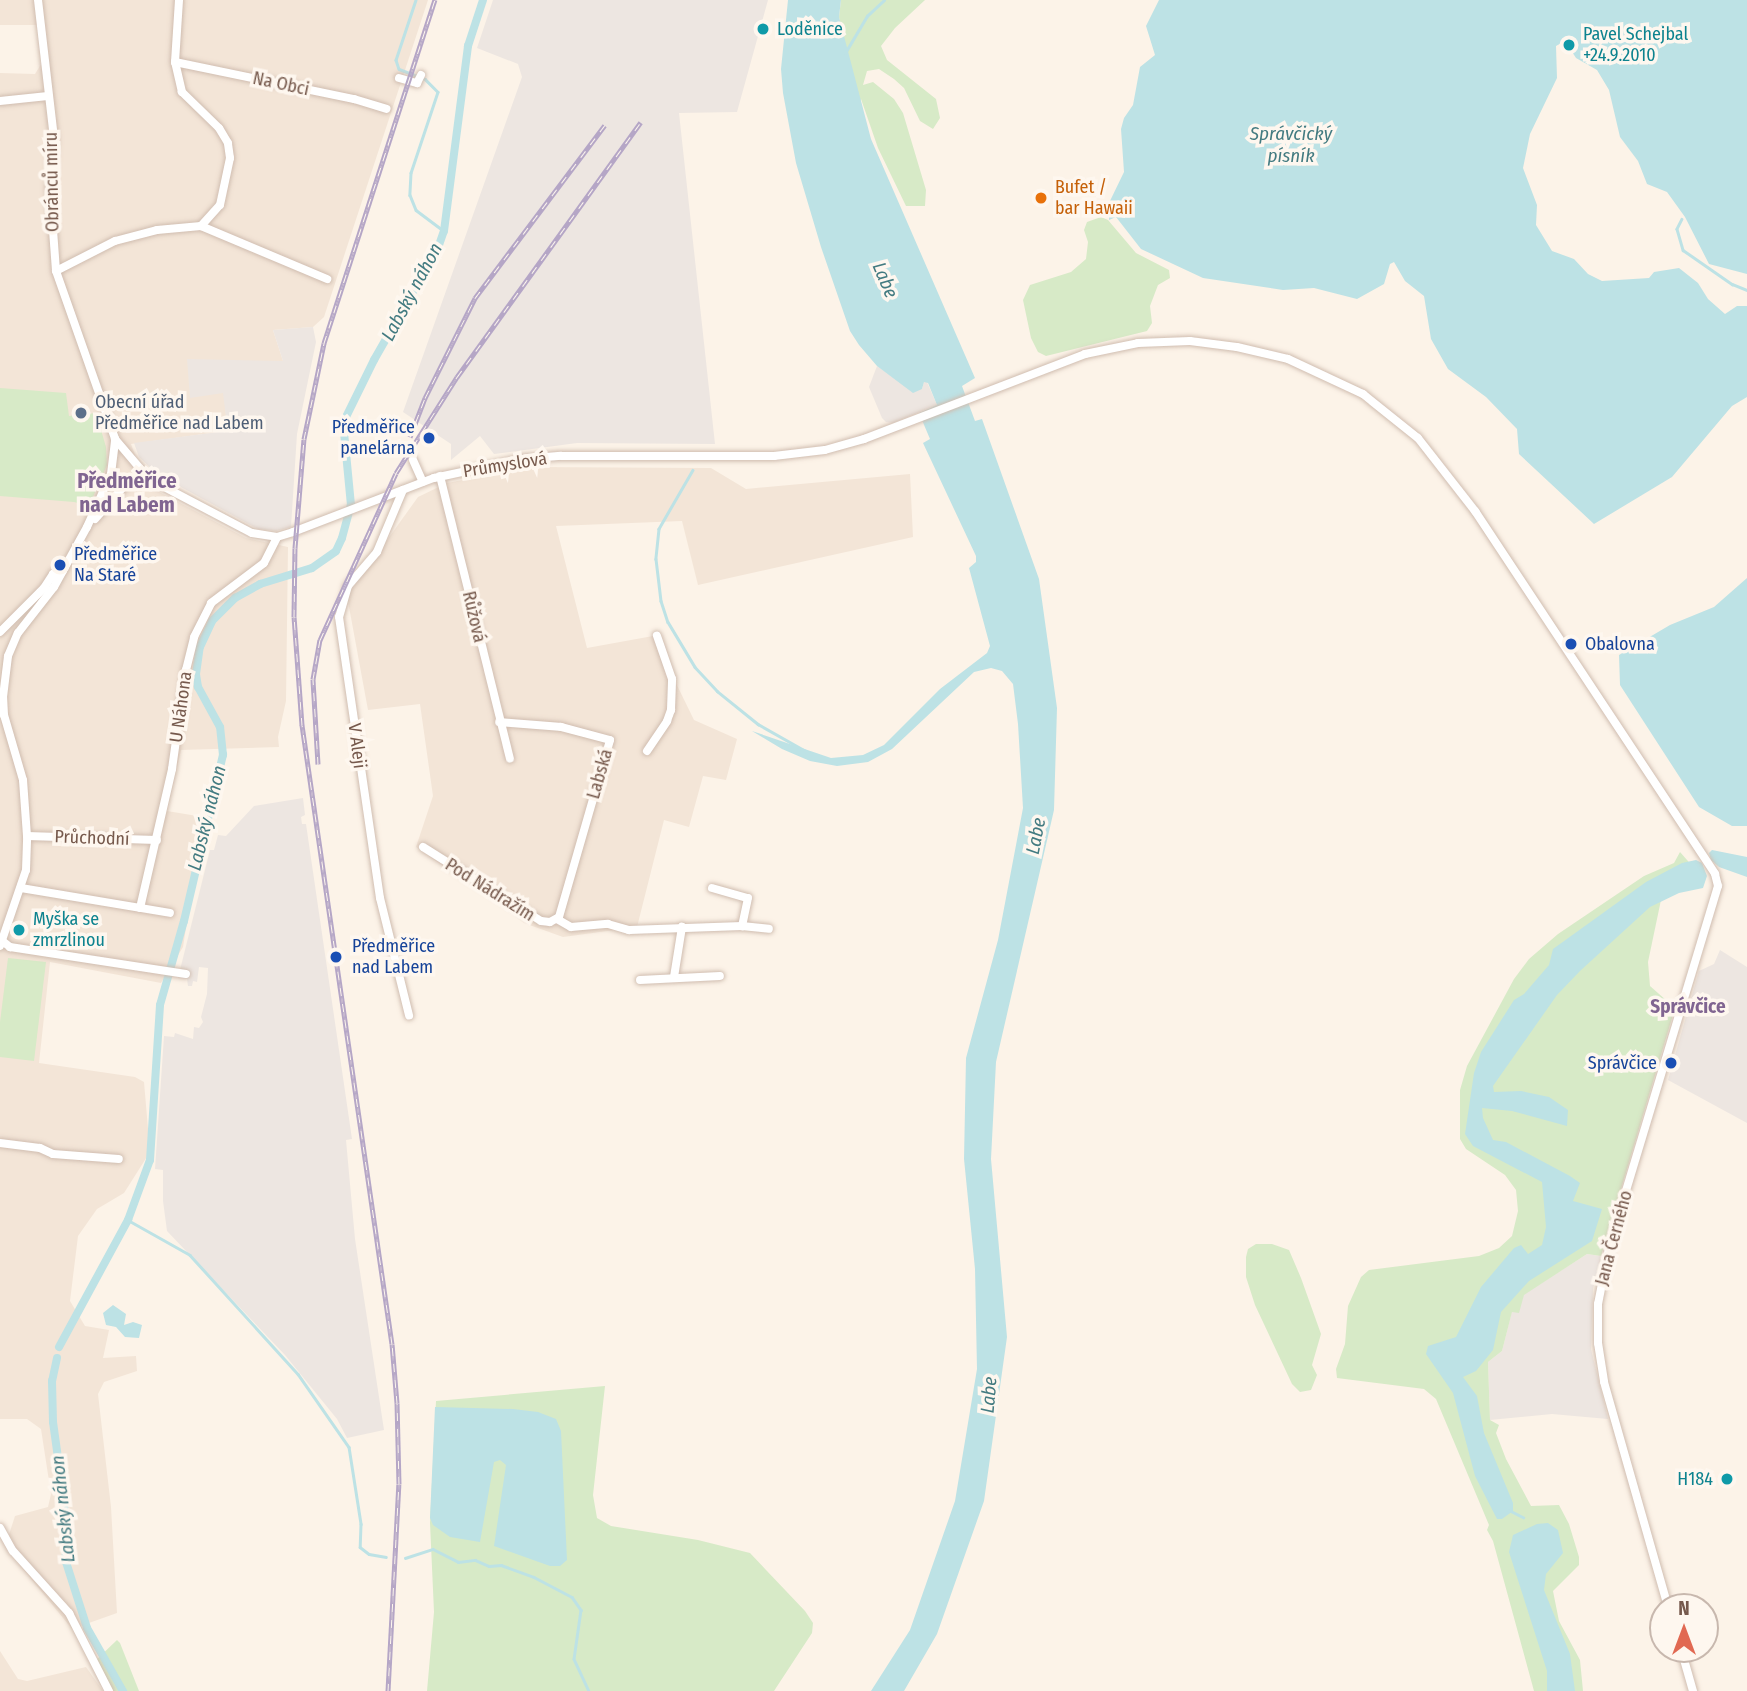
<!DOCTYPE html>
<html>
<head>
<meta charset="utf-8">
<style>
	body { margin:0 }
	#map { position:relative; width:1747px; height:1691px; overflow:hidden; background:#fcf3e8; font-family:"Fira Sans Condensed",sans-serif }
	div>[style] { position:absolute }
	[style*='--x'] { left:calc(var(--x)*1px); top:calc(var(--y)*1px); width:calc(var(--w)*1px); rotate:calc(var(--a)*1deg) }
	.residential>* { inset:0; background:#f3e5d7 }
	.industrial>* { inset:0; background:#ede6e1 }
	.green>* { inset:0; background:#d7eac7 }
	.water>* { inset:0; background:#bde2e5 }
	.stream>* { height:2.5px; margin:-1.25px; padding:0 1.25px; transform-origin:1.25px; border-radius:1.25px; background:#bde2e5 }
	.canal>* { height:8px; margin:-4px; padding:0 4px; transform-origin:4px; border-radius:4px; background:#bde2e5 }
	.roads { filter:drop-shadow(0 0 2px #d0bdb0) drop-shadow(0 0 2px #d0bdb0) }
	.minor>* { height:8px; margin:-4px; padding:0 4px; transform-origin:4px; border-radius:4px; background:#fff }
	.rail>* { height:5px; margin-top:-2.5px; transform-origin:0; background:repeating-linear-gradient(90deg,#fef7ef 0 8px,#b5a6c6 0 16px); box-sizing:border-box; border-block:2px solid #b5a6c6 }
	.dots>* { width:19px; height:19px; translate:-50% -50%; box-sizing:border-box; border:4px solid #fef7ef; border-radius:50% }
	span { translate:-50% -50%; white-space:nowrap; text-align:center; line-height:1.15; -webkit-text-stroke:7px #fef7ef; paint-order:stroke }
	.culture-label { font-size:18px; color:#0d838f }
	.left { translate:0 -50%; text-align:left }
	.right { translate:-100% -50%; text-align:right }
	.street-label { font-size:18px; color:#76594c }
	.food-label { font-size:18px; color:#c56008 }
	.service-label { font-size:18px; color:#4e5e75 }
	.transit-label { font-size:18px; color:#164399 }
	.water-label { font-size:19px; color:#437b81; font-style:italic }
	.neighbourhood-label { font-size:19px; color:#806591; font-weight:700 }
	.quarter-label { font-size:21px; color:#806591; font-weight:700 }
	.north { position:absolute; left:1649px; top:1593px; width:70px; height:70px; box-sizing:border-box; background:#fef7ef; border:2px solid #c8b8ae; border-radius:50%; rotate:0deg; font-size:19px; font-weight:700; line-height:28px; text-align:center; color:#76594c }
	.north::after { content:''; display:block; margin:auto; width:24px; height:32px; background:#e16952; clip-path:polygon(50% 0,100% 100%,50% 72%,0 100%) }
</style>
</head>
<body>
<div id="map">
	<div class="residential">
		<div style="clip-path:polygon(0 0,428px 0,324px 317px,313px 327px,273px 330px,283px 361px,224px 393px,227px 426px,218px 432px,131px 444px,146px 485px,246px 538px,288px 547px,286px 701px,278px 737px,279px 747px,181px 750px,167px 811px,203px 817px,183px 947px,161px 983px,50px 962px,39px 1063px,135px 1077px,144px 1082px,150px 1152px,124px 1193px,97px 1209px,78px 1236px,70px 1301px,85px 1326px,109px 1330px,103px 1358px,136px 1356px,137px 1371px,104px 1382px,98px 1394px,111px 1507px,117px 1613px,72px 1629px,5px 1547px,15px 1516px,48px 1507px,51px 1494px,41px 1429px,27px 1419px,0 1419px,0 73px,35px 74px,48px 53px,44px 25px,0 25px)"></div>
		<div style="clip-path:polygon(530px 467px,711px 468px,746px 489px,910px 474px,913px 537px,698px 585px,682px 521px,556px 526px,587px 648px,653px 636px,694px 720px,737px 739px,726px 780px,703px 776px,689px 827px,664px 820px,637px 927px,563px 937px,524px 923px,416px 847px,433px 796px,420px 704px,368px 710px,347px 596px,418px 497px,447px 483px)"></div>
		<div style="clip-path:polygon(0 1651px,18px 1679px,27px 1681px,86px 1667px,103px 1691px,0 1691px)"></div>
	</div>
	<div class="industrial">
		<div style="clip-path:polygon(493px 0,768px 0,737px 112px,679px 113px,715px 444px,577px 443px,494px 454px,480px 436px,451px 460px,451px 444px,403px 412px,522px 77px,518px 64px,477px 48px)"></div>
		<div style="clip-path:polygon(313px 327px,316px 342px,297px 434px,291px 527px,276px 531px,258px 529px,157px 474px,139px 457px,134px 443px,218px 432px,227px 426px,223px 393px,190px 398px,187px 359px,283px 361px,273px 330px)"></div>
		<div style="clip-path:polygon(877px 366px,910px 389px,922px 389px,924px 382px,927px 382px,937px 405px,893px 423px,886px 422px,882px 418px,869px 387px)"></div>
		<div style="clip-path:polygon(303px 798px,305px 815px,301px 817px,302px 824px,306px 824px,352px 1139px,346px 1140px,355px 1239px,384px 1430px,347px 1438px,337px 1419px,285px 1355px,167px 1231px,163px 1201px,163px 1170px,155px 1169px,164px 1036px,174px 1037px,175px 1033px,193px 1039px,194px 1027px,199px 1028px,203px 1022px,201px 1017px,207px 994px,208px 968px,199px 967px,197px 982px,193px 981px,192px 986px,188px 986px,187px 979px,178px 978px,210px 850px,214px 850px,218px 835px,226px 836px,254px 806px)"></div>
		<div style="clip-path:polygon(1720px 950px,1747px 967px,1747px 1123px,1668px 1080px,1699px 971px,1714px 964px)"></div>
		<div style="clip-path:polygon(1587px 1254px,1601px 1256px,1593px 1289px,1591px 1349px,1608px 1419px,1552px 1414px,1490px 1420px,1488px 1362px,1502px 1351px,1512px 1311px,1523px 1295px)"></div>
	</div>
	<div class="green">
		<div style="clip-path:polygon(841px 0,925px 0,895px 28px,881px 46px,887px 60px,936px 99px,940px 118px,933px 129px,920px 121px,904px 88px,894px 79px,879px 69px,867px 71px,863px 85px,873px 82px,894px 99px,903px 113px,926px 190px,925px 206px,906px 206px,878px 148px,861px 99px,860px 102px,847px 54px,839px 17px)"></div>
		<div style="clip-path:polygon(1101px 217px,1108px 220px,1136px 253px,1169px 270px,1170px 278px,1158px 285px,1150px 306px,1152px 323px,1147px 331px,1046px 356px,1038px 352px,1031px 338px,1023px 300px,1030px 285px,1071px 272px,1086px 259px,1088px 242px,1084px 230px,1087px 222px)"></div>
		<div style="clip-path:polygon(0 388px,66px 393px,69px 416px,96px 413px,106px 447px,107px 465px,89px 506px,74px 502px,0 496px)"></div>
		<div style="clip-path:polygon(1680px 852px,1702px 877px,1661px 900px,1648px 962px,1650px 986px,1675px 1008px,1601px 1256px,1587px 1254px,1524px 1295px,1519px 1313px,1512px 1312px,1502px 1351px,1488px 1362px,1490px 1420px,1499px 1425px,1496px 1433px,1506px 1459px,1531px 1506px,1559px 1505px,1569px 1524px,1579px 1557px,1579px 1565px,1553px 1591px,1559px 1621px,1580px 1660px,1583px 1691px,1534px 1691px,1493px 1541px,1487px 1530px,1489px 1525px,1436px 1399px,1424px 1389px,1337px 1378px,1336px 1369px,1345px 1344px,1348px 1306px,1361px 1277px,1369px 1270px,1479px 1256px,1499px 1248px,1512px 1236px,1518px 1211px,1516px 1190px,1505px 1175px,1466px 1149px,1460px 1139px,1460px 1090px,1467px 1066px,1514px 979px,1529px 959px,1558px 934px,1644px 876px,1674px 863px)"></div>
		<div style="clip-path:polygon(8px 958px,46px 962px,34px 1061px,0 1057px,0 1022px)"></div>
		<div style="clip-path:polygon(1256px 1244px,1272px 1244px,1289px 1250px,1301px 1278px,1321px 1334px,1312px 1365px,1317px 1375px,1311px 1390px,1300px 1392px,1292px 1384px,1255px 1305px,1246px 1277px,1246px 1257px,1248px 1249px)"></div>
		<div style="clip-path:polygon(605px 1386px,593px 1495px,597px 1518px,611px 1526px,698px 1540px,750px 1553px,805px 1611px,813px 1623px,812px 1633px,774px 1691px,427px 1691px,434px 1612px,430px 1523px,436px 1401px)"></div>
		<div style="clip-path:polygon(117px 1640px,120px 1643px,139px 1691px,107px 1691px,94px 1662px)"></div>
	</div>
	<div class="water">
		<div style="clip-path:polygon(788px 0,841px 0,839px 17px,871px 139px,975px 378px,962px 386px,975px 421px,982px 419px,1039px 579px,1057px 708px,1054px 810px,996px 1062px,991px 1159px,1007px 1337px,984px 1501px,937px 1634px,904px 1691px,871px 1691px,910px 1630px,955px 1501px,977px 1369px,975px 1269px,964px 1159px,966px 1058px,998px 940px,1023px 808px,1018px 724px,1013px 684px,1002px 671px,991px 668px,974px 672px,892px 749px,868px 762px,837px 766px,810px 761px,782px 749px,752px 731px,831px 758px,863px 755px,884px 745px,940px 689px,987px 653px,990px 646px,969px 568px,976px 562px,976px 556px,923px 443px,930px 439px,919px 413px,937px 405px,928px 383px,924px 382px,922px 389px,913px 393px,877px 366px,859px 345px,850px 331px,821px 247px,796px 163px,783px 93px,781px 69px)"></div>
		<div style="clip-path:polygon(1159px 0,1747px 0,1747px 274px,1709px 264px,1685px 217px,1667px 192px,1647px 184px,1638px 161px,1620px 137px,1609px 90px,1597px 70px,1576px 58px,1565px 41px,1556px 46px,1557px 78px,1530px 134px,1523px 168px,1537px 205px,1536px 225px,1552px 251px,1574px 259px,1588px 274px,1602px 281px,1649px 278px,1654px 272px,1679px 268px,1698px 283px,1708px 299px,1725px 314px,1737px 306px,1747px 306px,1747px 397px,1732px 406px,1672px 477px,1594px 524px,1519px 454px,1517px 429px,1486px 397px,1448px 369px,1431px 339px,1424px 296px,1405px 281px,1394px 262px,1390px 264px,1384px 284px,1357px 299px,1314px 288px,1283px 290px,1203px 278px,1141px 249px,1116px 217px,1109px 220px,1109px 203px,1124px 172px,1121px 129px,1124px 118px,1133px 105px,1140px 67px,1155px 55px,1146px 26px)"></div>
		<div style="clip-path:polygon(1747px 578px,1747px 826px,1732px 826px,1699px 807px,1620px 685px,1619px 655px,1670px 625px,1714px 607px)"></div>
		<div style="clip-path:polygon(1712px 850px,1747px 857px,1747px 877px,1719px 867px,1711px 860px,1709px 853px)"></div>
		<div style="clip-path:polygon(1696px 860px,1702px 863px,1707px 876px,1703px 888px,1679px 893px,1650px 907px,1580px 971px,1557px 995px,1493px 1086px,1494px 1092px,1521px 1091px,1549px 1097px,1568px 1110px,1567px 1126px,1512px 1111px,1482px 1108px,1483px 1118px,1493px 1140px,1506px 1142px,1570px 1176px,1580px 1183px,1573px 1201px,1602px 1209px,1592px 1241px,1529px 1281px,1501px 1312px,1493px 1350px,1476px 1371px,1463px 1377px,1477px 1396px,1484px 1433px,1513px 1503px,1513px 1511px,1502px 1519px,1497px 1519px,1475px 1476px,1453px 1393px,1426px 1354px,1428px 1346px,1456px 1337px,1481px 1287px,1514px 1248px,1521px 1245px,1528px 1254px,1542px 1245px,1546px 1227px,1542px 1182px,1473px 1146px,1465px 1134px,1474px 1073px,1481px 1052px,1514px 1000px,1524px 994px,1549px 965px,1553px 949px,1646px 882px,1682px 863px)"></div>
		<div style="clip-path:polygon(113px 1305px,126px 1314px,124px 1325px,133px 1322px,142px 1325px,139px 1338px,125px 1337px,116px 1327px,106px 1325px,103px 1313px)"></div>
		<div style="clip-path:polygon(435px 1407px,513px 1409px,538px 1412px,556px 1419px,561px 1431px,567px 1560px,560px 1566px,550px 1566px,494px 1546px,506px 1465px,500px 1460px,494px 1462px,480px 1542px,450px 1537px,433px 1525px,430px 1518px)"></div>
		<div style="clip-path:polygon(1548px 1523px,1558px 1530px,1563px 1553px,1546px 1574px,1544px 1590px,1570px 1654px,1575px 1691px,1547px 1691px,1547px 1671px,1509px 1552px,1513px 1535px,1537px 1524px)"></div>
	</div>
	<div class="stream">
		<div style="--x:416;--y:0;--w:63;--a:108.4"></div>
		<div style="--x:396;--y:60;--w:9;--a:72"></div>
		<div style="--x:399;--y:69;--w:28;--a:21"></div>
		<div style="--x:425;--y:79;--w:18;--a:45"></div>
		<div style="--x:438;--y:92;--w:85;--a:108.4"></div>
		<div style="--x:411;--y:173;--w:22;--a:93"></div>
		<div style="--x:410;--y:195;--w:16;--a:68"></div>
		<div style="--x:416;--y:210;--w:35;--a:37"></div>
		<div style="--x:845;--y:53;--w:43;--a:-59.3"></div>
		<div style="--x:867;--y:16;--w:23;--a:-43"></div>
		<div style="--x:1682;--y:219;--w:11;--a:117"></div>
		<div style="--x:1677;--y:229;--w:22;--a:74"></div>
		<div style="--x:1683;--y:250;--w:60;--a:34.8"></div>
		<div style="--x:1732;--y:284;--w:16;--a:22"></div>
		<div style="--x:693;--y:470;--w:68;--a:120"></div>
		<div style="--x:659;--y:529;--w:30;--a:96"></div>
		<div style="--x:656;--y:559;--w:42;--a:83.2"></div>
		<div style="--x:661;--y:601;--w:22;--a:72"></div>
		<div style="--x:668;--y:622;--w:52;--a:59"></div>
		<div style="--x:695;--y:667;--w:33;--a:47"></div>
		<div style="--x:717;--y:691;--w:53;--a:38.8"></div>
		<div style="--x:758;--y:724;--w:61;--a:29.5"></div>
		<div style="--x:128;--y:1220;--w:71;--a:29.4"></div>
		<div style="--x:190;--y:1255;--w:161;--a:47.8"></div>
		<div style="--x:298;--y:1374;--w:89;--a:55.1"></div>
		<div style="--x:349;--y:1447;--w:78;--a:81.1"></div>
		<div style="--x:361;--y:1524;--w:23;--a:92"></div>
		<div style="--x:360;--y:1547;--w:11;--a:38"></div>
		<div style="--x:369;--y:1554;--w:17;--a:10"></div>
		<div style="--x:1509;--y:1510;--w:16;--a:27"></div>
		<div style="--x:405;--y:1558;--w:29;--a:-18"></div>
		<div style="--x:433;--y:1549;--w:28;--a:27"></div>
		<div style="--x:458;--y:1562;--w:17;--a:-7"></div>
		<div style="--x:475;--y:1560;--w:15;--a:23"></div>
		<div style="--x:489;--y:1566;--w:12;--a:-5"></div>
		<div style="--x:501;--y:1565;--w:35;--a:20"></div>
		<div style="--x:534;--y:1577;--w:43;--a:27.8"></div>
		<div style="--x:572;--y:1597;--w:16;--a:55"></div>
		<div style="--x:581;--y:1610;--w:49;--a:98.1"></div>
		<div style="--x:574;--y:1659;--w:35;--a:65"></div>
	</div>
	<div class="canal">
		<div style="--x:59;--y:1347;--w:145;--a:-61.5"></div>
		<div style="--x:128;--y:1220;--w:64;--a:-69.9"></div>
		<div style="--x:150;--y:1160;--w:155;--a:-86.3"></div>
		<div style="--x:160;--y:1005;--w:87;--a:-74.1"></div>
		<div style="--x:184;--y:921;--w:171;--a:-76.8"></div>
		<div style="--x:223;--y:755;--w:28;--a:-96"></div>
		<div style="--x:220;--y:727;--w:46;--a:-118.8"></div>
		<div style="--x:198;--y:687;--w:13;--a:-99"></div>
		<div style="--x:196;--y:674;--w:27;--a:-82"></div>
		<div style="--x:200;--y:647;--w:29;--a:-65"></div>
		<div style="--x:212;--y:621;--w:33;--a:-45"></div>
		<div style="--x:235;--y:598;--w:29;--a:-29"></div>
		<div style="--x:260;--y:584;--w:54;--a:-17.1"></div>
		<div style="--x:312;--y:568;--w:29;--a:-35"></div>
		<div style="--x:336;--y:551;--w:14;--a:-65"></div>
		<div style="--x:342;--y:538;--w:34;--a:-75"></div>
		<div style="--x:351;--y:505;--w:73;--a:-95.5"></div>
		<div style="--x:344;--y:432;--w:15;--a:-82"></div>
		<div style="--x:346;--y:417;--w:64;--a:-63.8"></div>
		<div style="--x:374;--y:360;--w:129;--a:-60.3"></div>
		<div style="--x:438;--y:248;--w:18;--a:-71"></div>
		<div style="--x:444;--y:231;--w:187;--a:-82.6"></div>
		<div style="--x:468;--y:46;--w:48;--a:-71.9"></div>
		<div style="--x:57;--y:1358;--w:24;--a:102"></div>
		<div style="--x:52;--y:1381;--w:41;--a:88.6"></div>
		<div style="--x:53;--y:1422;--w:80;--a:82.1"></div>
		<div style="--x:64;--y:1501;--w:61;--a:88.1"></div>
		<div style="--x:66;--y:1562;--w:69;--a:72.3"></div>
		<div style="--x:87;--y:1628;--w:73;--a:60.3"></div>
	</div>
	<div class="roads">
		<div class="minor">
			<div style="--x:38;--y:0;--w:140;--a:83.4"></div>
			<div style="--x:54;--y:139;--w:50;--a:94.6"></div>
			<div style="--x:50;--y:189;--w:82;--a:85.8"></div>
			<div style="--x:56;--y:271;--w:178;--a:70.6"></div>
			<div style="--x:115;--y:439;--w:52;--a:49.6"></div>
			<div style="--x:149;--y:479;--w:116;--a:27.7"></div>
			<div style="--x:252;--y:533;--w:25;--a:9"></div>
			<div style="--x:277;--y:537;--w:17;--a:-17"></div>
			<div style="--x:293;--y:532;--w:151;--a:-21"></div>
			<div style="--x:434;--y:478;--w:91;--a:-12.1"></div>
			<div style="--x:523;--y:459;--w:38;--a:-5"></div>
			<div style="--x:561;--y:456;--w:213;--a:0"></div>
			<div style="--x:774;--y:456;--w:51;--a:-6.7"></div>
			<div style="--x:825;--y:450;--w:41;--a:-15.8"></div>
			<div style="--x:864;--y:439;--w:237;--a:-21"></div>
			<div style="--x:1085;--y:354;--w:54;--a:-11.7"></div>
			<div style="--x:1138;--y:343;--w:52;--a:-2.2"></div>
			<div style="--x:1190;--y:341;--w:47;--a:7.3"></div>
			<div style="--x:1237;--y:347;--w:52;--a:13.2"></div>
			<div style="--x:1288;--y:359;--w:83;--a:25"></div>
			<div style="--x:1363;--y:394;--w:70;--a:38.7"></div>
			<div style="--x:1418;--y:438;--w:93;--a:52"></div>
			<div style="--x:1475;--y:511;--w:435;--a:56.5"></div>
			<div style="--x:1715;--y:874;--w:12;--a:76"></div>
			<div style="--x:1718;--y:886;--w:373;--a:106.8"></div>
			<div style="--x:1610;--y:1243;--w:62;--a:101.1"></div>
			<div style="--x:1598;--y:1304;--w:39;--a:90"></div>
			<div style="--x:1598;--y:1343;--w:39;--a:81"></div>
			<div style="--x:1604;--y:1382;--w:234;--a:74.1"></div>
			<div style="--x:175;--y:62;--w:183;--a:11.7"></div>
			<div style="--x:354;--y:99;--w:34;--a:17"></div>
			<div style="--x:399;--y:78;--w:19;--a:16"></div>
			<div style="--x:417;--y:83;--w:9;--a:-63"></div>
			<div style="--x:0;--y:101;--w:48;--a:-5.9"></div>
			<div style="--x:201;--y:226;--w:137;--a:22.8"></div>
			<div style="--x:56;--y:271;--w:66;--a:-27"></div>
			<div style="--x:115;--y:241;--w:43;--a:-14.7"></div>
			<div style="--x:157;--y:230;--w:44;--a:-5.2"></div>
			<div style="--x:201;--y:226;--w:28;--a:-48"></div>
			<div style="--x:220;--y:205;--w:48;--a:-78"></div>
			<div style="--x:230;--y:158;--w:15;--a:-98"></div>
			<div style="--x:228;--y:143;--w:17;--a:-121"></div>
			<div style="--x:219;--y:128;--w:52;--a:-135.8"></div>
			<div style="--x:182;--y:92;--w:31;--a:-103"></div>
			<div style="--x:175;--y:62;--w:62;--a:-86.3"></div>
			<div style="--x:413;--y:460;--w:24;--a:66"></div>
			<div style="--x:440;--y:476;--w:291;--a:76.1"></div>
			<div style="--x:403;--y:490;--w:67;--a:112.8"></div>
			<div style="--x:377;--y:552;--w:45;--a:130.5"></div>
			<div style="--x:348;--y:586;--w:32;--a:106"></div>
			<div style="--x:339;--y:617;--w:284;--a:81.7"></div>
			<div style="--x:380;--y:898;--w:121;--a:76.1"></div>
			<div style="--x:95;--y:519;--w:47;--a:-48.5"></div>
			<div style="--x:126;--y:484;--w:24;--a:-12"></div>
			<div style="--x:0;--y:632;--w:62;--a:-45"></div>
			<div style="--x:44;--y:588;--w:17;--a:-57"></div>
			<div style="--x:53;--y:574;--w:10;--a:-17"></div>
			<div style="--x:647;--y:751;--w:36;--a:-56"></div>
			<div style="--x:667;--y:721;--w:12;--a:-70"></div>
			<div style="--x:671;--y:710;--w:31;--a:-88"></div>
			<div style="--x:672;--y:679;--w:46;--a:-109.2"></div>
			<div style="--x:27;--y:836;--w:130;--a:1.8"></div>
			<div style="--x:423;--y:847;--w:139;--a:32.1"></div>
			<div style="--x:541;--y:921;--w:9;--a:6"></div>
			<div style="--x:550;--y:922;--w:10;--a:-29"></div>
			<div style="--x:559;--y:917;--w:184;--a:-73.9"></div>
			<div style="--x:610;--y:740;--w:51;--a:-165.1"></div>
			<div style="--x:561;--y:727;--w:62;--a:-175.4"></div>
			<div style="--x:21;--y:888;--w:151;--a:9.5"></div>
			<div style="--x:712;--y:888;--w:37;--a:16"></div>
			<div style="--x:748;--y:898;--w:29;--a:102"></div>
			<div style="--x:140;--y:908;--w:143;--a:-77"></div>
			<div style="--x:172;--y:769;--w:100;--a:-82"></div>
			<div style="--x:186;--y:670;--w:34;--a:-76"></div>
			<div style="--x:194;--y:637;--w:38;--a:-63"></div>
			<div style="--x:211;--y:603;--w:66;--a:-37"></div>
			<div style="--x:264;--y:563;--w:29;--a:-63"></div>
			<div style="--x:557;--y:919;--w:16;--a:30"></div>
			<div style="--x:571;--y:927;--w:37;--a:-5"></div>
			<div style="--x:608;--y:924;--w:22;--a:16"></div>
			<div style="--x:629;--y:930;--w:113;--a:-2"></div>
			<div style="--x:742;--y:926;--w:27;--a:6"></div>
			<div style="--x:0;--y:939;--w:13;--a:39"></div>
			<div style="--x:10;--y:947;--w:178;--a:8.7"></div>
			<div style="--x:0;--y:946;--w:80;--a:-71.1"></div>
			<div style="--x:26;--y:870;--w:34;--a:-88"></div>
			<div style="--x:27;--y:836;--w:56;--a:-94.1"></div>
			<div style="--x:23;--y:780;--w:68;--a:-106.3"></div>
			<div style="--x:4;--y:715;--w:18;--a:-93"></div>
			<div style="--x:3;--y:697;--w:41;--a:-83"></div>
			<div style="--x:8;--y:656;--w:25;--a:-67"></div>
			<div style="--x:18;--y:633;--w:58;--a:-52"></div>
			<div style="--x:54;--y:587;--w:68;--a:-61.2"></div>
			<div style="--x:87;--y:527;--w:58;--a:-65.6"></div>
			<div style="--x:111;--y:474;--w:35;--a:-83"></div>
			<div style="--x:674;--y:977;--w:51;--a:-80.9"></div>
			<div style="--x:640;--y:980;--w:80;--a:-2.9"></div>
			<div style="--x:0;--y:1143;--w:40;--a:7.1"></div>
			<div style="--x:40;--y:1148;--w:14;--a:25"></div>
			<div style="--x:53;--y:1154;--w:66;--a:4.3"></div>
			<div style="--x:0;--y:1528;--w:26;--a:61"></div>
			<div style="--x:13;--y:1551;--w:84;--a:47.9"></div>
			<div style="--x:69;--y:1613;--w:88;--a:62.9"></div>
			<div style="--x:1681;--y:1649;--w:44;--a:74.1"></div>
		</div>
	</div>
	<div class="rail">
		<div style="--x:410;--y:437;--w:42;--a:-69"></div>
		<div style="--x:425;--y:398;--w:112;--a:-63.4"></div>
		<div style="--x:475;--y:298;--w:216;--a:-53.1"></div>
		<div style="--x:318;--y:764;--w:85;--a:-93.4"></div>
		<div style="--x:313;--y:679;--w:40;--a:-80"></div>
		<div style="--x:320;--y:640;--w:183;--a:-65.5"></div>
		<div style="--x:396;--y:473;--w:114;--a:-57.6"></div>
		<div style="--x:457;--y:377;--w:314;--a:-54.2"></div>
		<div style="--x:388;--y:1691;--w:207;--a:-87"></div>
		<div style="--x:399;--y:1484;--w:81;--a:-91.4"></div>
		<div style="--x:397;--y:1403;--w:59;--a:-94.8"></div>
		<div style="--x:392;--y:1344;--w:626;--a:-98.27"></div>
		<div style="--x:302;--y:725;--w:108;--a:-94.2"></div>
		<div style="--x:294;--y:617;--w:69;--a:-89.2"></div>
		<div style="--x:295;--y:548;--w:109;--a:-85.3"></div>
		<div style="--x:304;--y:439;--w:98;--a:-78.2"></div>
		<div style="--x:324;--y:343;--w:361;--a:-72.1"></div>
	</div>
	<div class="dots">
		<div style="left:763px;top:29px;background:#0f9aa8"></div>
		<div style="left:1569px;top:45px;background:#0f9aa8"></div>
		<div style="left:1041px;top:198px;background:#e8710a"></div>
		<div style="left:81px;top:413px;background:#5c6f8a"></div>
		<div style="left:429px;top:438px;background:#1a4fb4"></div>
		<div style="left:60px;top:565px;background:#1a4fb4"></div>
		<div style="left:1571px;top:644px;background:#1a4fb4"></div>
		<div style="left:19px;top:930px;background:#0f9aa8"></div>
		<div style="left:336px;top:957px;background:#1a4fb4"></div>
		<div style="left:1671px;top:1063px;background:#1a4fb4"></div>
		<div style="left:1727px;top:1479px;background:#0f9aa8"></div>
	</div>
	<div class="culture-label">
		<span class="left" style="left:777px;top:29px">Loděnice</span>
		<span class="left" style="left:1583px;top:45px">Pavel Schejbal<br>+24.9.2010</span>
		<span class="left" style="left:33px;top:930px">Myška se<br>zmrzlinou</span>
		<span class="right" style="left:1713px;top:1479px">H184</span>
	</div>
	<div class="street-label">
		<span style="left:281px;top:84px;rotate:12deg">Na Obci</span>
		<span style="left:52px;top:182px;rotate:-91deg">Obránců míru</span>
		<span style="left:505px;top:465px;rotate:-9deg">Průmyslová</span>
		<span style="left:474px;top:617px;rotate:77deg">Růžová</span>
		<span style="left:181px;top:707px;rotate:-82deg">U Náhona</span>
		<span style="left:357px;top:746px;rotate:83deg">V Aleji</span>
		<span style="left:600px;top:774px;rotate:-74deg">Labská</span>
		<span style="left:92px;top:838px;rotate:2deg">Průchodní</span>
		<span style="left:490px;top:890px;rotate:32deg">Pod Nádražím</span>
		<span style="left:1614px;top:1238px;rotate:-75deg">Jana Černého</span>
	</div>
	<div class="food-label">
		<span class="left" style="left:1055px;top:198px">Bufet /<br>bar Hawaii</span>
	</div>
	<div class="service-label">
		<span class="left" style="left:95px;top:413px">Obecní úřad<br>Předměřice nad Labem</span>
	</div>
	<div class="transit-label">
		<span class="right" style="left:415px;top:438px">Předměřice<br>panelárna</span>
		<span class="left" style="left:74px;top:565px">Předměřice<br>Na Staré</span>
		<span class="left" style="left:1585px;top:644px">Obalovna</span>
		<span class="left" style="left:352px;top:957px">Předměřice<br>nad Labem</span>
		<span class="right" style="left:1657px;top:1063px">Správčice</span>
	</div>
	<div class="water-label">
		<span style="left:1291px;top:145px">Správčický<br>písník</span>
		<span style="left:885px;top:280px;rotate:67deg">Labe</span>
		<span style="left:412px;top:292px;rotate:-62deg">Labský náhon</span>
		<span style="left:207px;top:818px;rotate:-76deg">Labský náhon</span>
		<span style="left:1036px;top:836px;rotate:-79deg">Labe</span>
		<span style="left:989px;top:1395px;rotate:-85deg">Labe</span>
		<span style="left:63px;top:1509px;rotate:-96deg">Labský náhon</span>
	</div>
	<div class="neighbourhood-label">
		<span style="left:1688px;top:1007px">Správčice</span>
	</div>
	<div class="quarter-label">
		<span style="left:127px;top:493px">Předměřice<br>nad Labem</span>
	</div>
	<div class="north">N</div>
</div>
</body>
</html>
